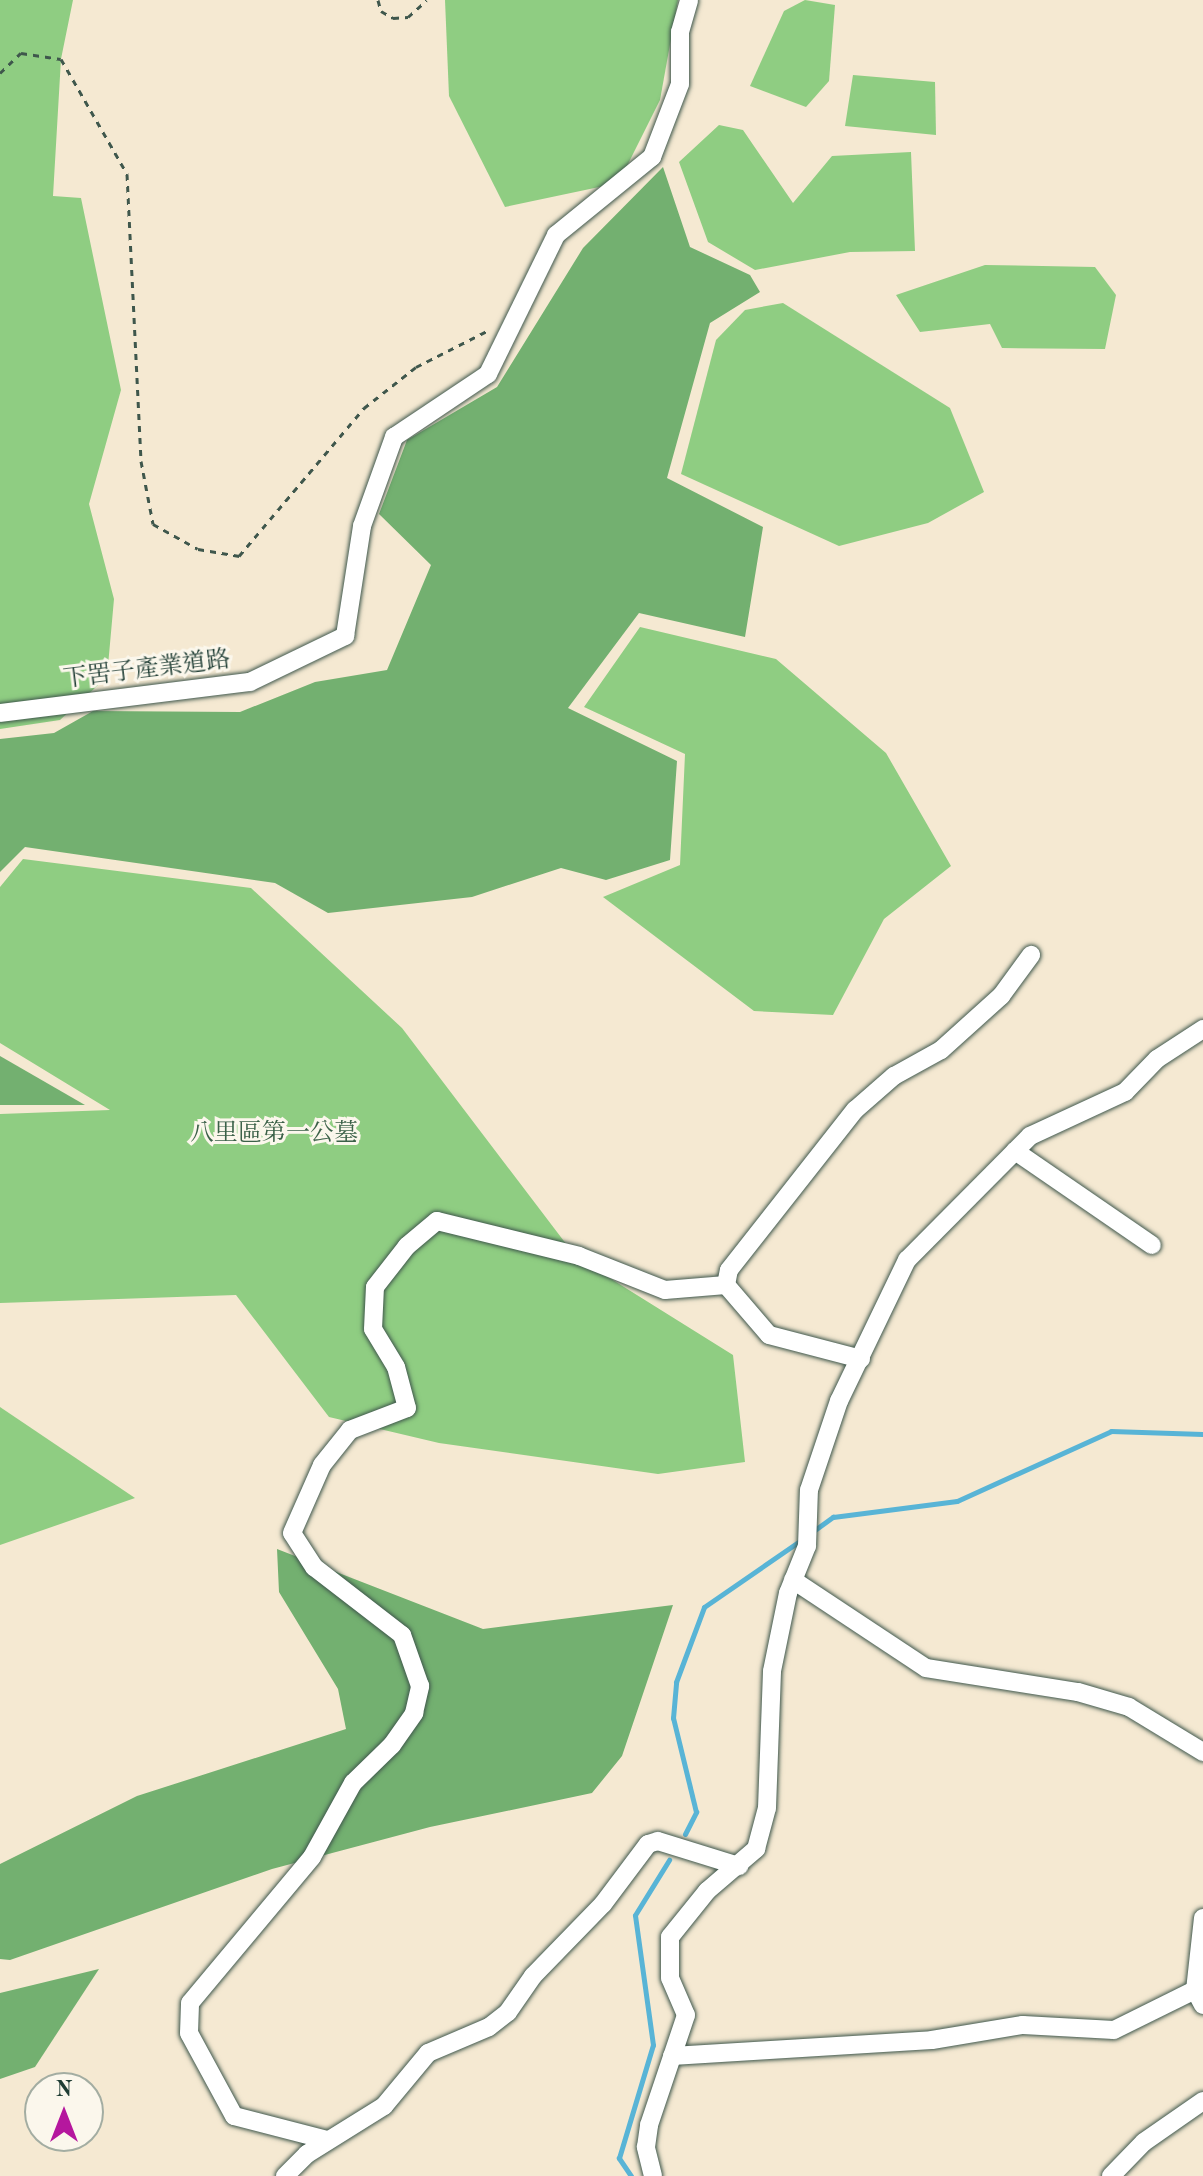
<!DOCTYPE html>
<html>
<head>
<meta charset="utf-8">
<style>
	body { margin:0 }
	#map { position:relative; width:1203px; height:2176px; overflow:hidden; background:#f5e9d2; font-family:"Old Standard TT","Noto Serif TC",serif }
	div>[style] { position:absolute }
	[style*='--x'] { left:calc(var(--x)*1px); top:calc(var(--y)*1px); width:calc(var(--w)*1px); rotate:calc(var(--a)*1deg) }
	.green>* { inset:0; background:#8fcd82 }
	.forest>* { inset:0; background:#73b070 }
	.stream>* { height:5px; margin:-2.5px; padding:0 2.5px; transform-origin:2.5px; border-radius:2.5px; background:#58b4d6 }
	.path>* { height:3px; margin-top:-1.5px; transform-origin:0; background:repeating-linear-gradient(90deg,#3f574c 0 6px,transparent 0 12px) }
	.roads { filter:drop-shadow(0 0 2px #3f574c) drop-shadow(0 0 2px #3f574c) }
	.minor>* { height:18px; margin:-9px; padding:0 9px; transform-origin:9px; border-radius:9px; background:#fff }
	span { translate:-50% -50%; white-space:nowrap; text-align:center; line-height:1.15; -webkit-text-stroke:6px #fbf7ec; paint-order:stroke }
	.street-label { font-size:24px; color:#1f3d34 }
	.park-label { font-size:24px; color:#3b6148 }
	.north { position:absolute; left:24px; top:2072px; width:80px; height:80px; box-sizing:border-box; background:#fbf7ec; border:2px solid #a3ada2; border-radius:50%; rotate:0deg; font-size:22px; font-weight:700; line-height:32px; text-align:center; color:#1f3d34 }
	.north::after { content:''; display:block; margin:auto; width:28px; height:36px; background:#b5179e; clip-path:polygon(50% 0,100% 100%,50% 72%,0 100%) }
</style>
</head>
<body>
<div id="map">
	<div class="green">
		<div style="clip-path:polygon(0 0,73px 0,61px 59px,53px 196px,81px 198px,121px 390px,89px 504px,114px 599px,107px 677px,60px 720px,0 729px)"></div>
		<div style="clip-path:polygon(445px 0,678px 0,660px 100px,625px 170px,604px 186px,505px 207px,449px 96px)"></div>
		<div style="clip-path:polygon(805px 0,835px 5px,829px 81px,806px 107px,750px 86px,784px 11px)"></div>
		<div style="clip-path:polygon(853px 75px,935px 82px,936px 135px,845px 126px)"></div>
		<div style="clip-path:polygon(719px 125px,743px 130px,793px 203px,832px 156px,911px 152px,915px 251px,850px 252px,755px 270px,708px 242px,679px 162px)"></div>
		<div style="clip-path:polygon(985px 265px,1095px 267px,1116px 295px,1105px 349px,1002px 348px,990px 324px,920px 332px,896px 295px)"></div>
		<div style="clip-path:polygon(783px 303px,950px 408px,984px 492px,928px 523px,839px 546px,681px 474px,716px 340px,745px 310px)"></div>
		<div style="clip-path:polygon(640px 627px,776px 659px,886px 753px,951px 866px,884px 919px,833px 1015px,754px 1011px,603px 897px,680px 865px,685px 754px,584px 707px)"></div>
		<div style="clip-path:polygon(23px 859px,251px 888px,402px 1028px,576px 1257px,733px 1355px,745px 1462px,658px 1474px,439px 1443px,329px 1417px,236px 1295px,0 1303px,0 1114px,110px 1110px,0 1043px,0 887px)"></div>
		<div style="clip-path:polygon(0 1407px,135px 1498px,0 1545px)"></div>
	</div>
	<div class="forest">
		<div style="clip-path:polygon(663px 167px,690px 247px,750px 275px,760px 292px,710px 323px,667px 478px,763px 527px,745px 637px,639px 613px,568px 708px,677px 761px,670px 860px,606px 880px,561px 868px,472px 897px,328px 913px,275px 883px,25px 847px,0 872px,0 739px,54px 733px,93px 711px,240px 712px,315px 682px,387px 670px,431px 565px,379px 514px,407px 440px,497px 387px,583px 248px)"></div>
		<div style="clip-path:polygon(0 1056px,85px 1105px,0 1105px)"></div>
		<div style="clip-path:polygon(277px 1549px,483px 1629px,673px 1605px,622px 1756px,592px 1793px,430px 1827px,272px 1869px,10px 1960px,0 1959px,0 1864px,137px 1796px,346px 1729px,338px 1689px,279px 1592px)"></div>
		<div style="clip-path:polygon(99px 1969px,35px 2067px,0 2079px,0 1993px)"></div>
	</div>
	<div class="stream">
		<div style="--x:812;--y:1532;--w:26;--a:-36"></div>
		<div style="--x:833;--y:1517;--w:125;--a:-7.4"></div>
		<div style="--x:957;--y:1501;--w:169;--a:-24.4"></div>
		<div style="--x:1111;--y:1431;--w:92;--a:1.9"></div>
		<div style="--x:685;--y:1834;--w:25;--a:-63"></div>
		<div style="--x:696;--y:1812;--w:97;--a:-103.7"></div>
		<div style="--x:673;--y:1718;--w:36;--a:-85"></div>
		<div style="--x:676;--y:1682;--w:80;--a:-69.5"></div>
		<div style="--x:704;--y:1607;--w:118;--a:-34.6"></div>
		<div style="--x:631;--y:2176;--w:22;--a:-124"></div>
		<div style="--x:619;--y:2158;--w:118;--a:-73.3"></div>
		<div style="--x:653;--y:2045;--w:131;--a:-97.9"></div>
		<div style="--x:635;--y:1915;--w:65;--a:-58.3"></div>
	</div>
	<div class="path">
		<div style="--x:378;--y:0;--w:11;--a:75"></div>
		<div style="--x:381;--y:11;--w:14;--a:30"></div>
		<div style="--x:393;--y:18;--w:15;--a:-4"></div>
		<div style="--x:408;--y:17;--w:25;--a:-42"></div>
		<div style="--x:0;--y:73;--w:29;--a:-44"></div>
		<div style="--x:21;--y:53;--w:40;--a:8.5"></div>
		<div style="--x:61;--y:59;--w:133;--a:60.1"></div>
		<div style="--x:127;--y:174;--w:287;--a:87.2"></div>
		<div style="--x:141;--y:461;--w:64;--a:79.2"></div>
		<div style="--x:153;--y:524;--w:51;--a:29.1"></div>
		<div style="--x:198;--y:549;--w:42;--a:9.7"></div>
		<div style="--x:239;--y:556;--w:194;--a:-49.8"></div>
		<div style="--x:364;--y:408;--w:66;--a:-38.3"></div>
		<div style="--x:416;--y:367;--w:82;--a:-26.9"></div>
	</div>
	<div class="roads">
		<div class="minor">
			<div style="--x:0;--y:713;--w:252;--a:-7.1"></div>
			<div style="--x:250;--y:682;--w:106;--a:-25.8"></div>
			<div style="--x:345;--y:636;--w:111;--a:-81.2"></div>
			<div style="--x:362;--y:526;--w:95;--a:-70.2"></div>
			<div style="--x:394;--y:437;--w:113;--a:-33.8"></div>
			<div style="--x:488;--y:374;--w:155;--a:-63.9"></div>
			<div style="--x:556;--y:235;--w:124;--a:-39.1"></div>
			<div style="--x:652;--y:157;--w:78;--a:-69"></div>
			<div style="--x:680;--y:84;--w:52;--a:-90"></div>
			<div style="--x:680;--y:32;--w:33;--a:-74"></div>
			<div style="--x:1015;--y:1151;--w:166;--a:34.5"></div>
			<div style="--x:861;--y:1359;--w:95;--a:-165.4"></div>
			<div style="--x:769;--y:1335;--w:66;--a:-130.7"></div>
			<div style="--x:726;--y:1285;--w:15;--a:-79"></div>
			<div style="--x:729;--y:1270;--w:204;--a:-51.8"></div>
			<div style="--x:855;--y:1110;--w:52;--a:-41.1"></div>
			<div style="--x:894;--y:1076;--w:54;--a:-29"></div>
			<div style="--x:941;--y:1050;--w:81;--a:-42"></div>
			<div style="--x:1001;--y:996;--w:51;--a:-53.8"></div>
			<div style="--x:793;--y:1580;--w:159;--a:33.5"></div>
			<div style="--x:926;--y:1668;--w:154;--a:9"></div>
			<div style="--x:1078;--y:1692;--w:53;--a:16.4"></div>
			<div style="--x:1129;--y:1707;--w:87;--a:31.3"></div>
			<div style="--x:1203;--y:1918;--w:72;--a:96.3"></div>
			<div style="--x:1195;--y:1990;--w:17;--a:62"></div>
			<div style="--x:672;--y:2056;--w:260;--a:-3.5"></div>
			<div style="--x:932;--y:2040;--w:92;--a:-9.4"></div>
			<div style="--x:1023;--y:2025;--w:91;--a:3.1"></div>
			<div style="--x:1114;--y:2030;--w:90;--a:-26.3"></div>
			<div style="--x:327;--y:2140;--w:96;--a:-165.5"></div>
			<div style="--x:234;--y:2116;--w:94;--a:-118.5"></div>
			<div style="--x:189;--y:2033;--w:30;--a:-88"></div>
			<div style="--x:190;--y:2003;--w:190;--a:-50.1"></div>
			<div style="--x:312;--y:1857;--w:85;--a:-61"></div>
			<div style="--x:353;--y:1783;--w:54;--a:-44.3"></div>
			<div style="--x:392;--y:1745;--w:39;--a:-55"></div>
			<div style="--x:414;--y:1713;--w:28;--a:-77"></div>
			<div style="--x:420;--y:1686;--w:54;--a:-109.4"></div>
			<div style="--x:402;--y:1635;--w:111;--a:-142.3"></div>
			<div style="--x:314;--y:1567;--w:40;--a:-122.9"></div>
			<div style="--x:292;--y:1533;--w:74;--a:-66.2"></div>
			<div style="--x:322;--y:1465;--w:45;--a:-51.3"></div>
			<div style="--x:350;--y:1430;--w:61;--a:-21.1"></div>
			<div style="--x:407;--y:1408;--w:42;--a:-105"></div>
			<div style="--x:396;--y:1367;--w:44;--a:-121.2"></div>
			<div style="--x:373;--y:1329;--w:42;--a:-87.3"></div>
			<div style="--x:375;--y:1287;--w:52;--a:-52"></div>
			<div style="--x:407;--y:1246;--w:39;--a:-40"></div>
			<div style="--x:437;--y:1221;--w:146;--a:13.8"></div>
			<div style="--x:579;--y:1256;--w:92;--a:21.6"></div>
			<div style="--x:665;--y:1290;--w:61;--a:-4.7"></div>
			<div style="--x:285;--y:2176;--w:31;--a:-45"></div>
			<div style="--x:307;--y:2154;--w:91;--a:-31.9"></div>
			<div style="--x:384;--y:2106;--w:69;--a:-50.3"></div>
			<div style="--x:428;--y:2053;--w:66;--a:-23.1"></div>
			<div style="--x:489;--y:2027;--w:24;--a:-38"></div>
			<div style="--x:508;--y:2012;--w:44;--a:-55.2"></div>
			<div style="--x:533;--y:1976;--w:100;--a:-45.8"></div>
			<div style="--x:603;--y:1904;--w:75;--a:-53.1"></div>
			<div style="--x:648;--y:1844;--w:10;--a:-17"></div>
			<div style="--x:658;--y:1841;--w:85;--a:17.2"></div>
			<div style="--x:653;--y:2176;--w:30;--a:-104"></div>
			<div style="--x:646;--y:2147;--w:22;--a:-82"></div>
			<div style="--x:649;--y:2125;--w:116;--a:-71.4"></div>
			<div style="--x:686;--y:2015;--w:40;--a:-113.4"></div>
			<div style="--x:670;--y:1978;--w:41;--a:-90"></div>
			<div style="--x:670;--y:1937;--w:59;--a:-51.2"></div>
			<div style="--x:707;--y:1891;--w:65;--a:-40.6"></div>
			<div style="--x:756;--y:1849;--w:42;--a:-75"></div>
			<div style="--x:767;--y:1808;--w:137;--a:-87.9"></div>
			<div style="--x:772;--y:1671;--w:80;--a:-78.4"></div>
			<div style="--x:788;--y:1593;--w:51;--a:-68"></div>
			<div style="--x:807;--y:1546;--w:56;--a:-88"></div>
			<div style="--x:809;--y:1490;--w:94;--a:-71.4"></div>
			<div style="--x:839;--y:1401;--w:157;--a:-64.3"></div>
			<div style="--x:907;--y:1260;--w:175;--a:-45.2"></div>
			<div style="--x:1030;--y:1136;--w:105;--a:-24.9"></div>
			<div style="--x:1125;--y:1092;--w:46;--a:-45.9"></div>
			<div style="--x:1157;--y:1059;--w:55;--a:-33.1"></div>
			<div style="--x:1111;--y:2176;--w:47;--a:-45.9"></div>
			<div style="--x:1144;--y:2142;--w:72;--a:-34.8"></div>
		</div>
	</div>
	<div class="street-label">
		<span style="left:147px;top:671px;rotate:-7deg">下罟子產業道路</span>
	</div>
	<div class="park-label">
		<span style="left:274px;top:1135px">八里區第一公墓</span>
	</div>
	<div class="north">N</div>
</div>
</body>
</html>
